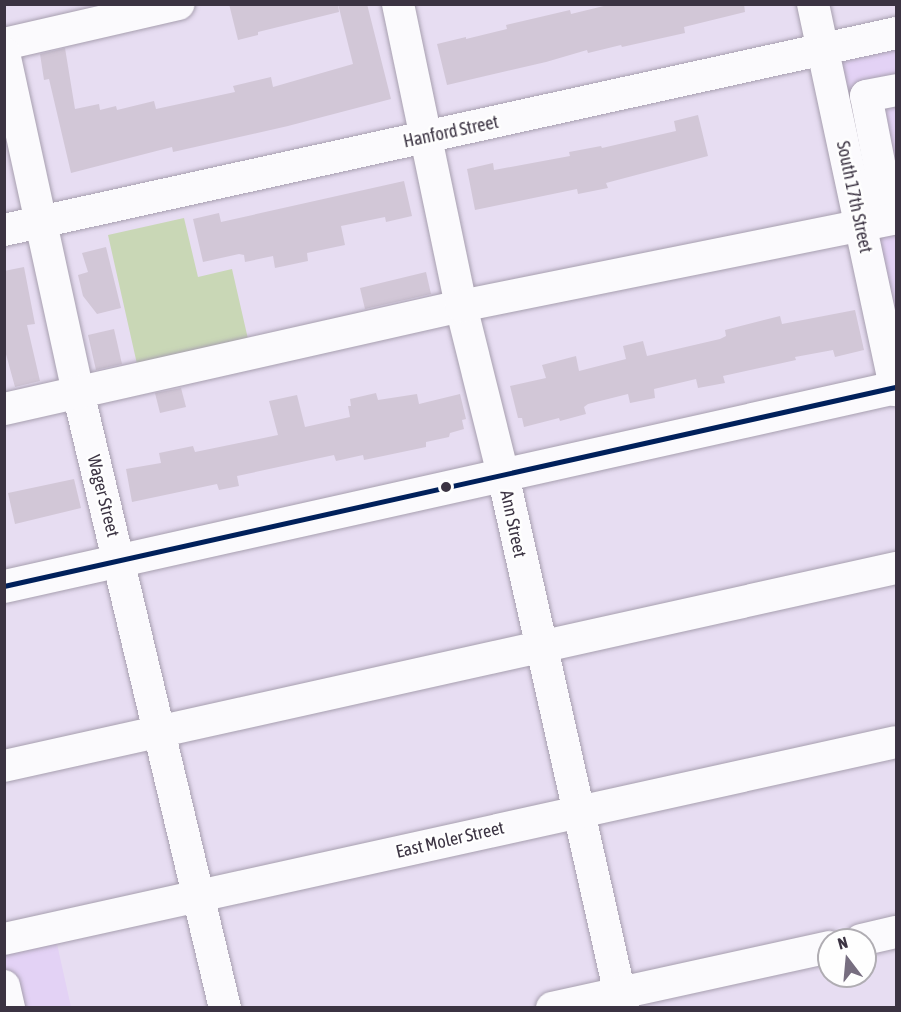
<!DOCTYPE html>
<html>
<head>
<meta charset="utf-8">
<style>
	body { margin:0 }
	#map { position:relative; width:901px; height:1012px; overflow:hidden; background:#e7ddf2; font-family:"Asap Condensed",sans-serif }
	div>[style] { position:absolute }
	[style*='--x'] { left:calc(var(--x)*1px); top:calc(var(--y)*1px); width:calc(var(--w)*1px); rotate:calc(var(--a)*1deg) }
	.built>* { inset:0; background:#e3d2f5 }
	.green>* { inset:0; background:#c9d7b6 }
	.building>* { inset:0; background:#d2c7d7 }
	.roads { filter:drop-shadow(0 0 2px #a79faf) drop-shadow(0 0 2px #a79faf) }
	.minor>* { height:32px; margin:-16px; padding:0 16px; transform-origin:16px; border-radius:16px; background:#fbfafd }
	.major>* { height:33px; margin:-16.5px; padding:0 16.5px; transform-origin:16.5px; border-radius:16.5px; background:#fbfafd }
	.bus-1>* { height:4.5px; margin:-2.25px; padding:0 2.25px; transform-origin:2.25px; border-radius:2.25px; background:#00205b }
	.dots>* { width:16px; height:16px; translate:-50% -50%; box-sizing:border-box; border:3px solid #fefefe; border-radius:50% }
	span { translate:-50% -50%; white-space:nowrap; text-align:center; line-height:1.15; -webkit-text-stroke:5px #fefefe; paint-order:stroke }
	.street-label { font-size:18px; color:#3b3342 }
	.frame { position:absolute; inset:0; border:6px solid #3b3342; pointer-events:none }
	.north { position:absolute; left:817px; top:928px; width:60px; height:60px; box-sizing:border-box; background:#fefefe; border:2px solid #b0adb3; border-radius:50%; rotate:344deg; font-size:16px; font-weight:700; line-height:24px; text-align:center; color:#3b3342 }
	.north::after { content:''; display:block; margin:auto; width:21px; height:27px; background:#776e80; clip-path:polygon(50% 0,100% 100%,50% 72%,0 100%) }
</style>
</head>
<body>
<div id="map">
	<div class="built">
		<div style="clip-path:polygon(896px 29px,896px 386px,821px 45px)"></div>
		<div style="clip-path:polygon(53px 926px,71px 1007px,5px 1008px,5px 938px)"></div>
	</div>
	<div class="green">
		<div style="clip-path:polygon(184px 218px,198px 277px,232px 269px,248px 339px,137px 364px,108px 235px)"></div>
	</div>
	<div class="building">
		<div style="clip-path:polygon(229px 4px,338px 4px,339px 12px,258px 32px,258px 35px,238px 40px)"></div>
		<div style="clip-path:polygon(338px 4px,367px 4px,391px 99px,288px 126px,173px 152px,172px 147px,71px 173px,49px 79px,44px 80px,40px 54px,65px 48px,75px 109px,99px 104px,100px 110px,116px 106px,117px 110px,154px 101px,156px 109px,235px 92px,233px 86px,271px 77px,273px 87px,353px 64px)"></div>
		<div style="clip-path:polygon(612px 4px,744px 4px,745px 12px,684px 27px,685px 33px,622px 47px,621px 45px,588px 53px,587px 50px,546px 62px,447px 85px,437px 44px,466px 37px,466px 39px,507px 29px,506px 25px,570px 10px,571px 14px)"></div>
		<div style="clip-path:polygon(698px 115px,708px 156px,606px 183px,608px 188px,578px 194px,577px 189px,475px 210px,467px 169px,493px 163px,494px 170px,570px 156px,569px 152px,601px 146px,602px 148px,676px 131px,674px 121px)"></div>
		<div style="clip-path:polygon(404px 181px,412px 216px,386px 222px,385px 217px,341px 226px,345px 245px,307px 253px,308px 261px,275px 268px,273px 256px,245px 262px,244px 255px,239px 254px,203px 262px,193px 219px,219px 213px,221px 222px)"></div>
		<div style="clip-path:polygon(106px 247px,121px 308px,97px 314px,83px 296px,78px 275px,88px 272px,82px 253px)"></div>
		<div style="clip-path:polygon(24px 267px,35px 324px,27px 325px,40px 381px,15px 387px,4px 347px,4px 271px)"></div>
		<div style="clip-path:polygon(426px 272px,431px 294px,365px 309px,360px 288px)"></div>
		<div style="clip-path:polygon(855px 310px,864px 350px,835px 357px,833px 350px,795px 357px,796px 360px,723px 376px,725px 383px,698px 388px,696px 379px,654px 389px,655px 398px,630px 403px,628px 394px,588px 404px,584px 407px,586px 414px,560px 421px,559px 418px,524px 427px,522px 418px,518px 418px,510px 386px,546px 378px,542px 365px,576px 356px,579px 371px,626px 359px,623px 346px,643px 341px,647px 356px,720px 339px,726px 336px,725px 330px,780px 316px,782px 324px)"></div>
		<div style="clip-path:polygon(114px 329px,122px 364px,96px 370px,88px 335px)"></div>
		<div style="clip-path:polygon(181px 388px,186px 407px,160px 413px,155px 393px)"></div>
		<div style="clip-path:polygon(376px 393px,378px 400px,417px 394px,419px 404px,460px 394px,466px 419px,462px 420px,464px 429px,450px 433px,449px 437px,426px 442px,426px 447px,364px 460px,363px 455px,336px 461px,334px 455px,237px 476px,239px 486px,219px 490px,217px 484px,132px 502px,126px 469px,161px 463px,159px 453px,193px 446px,195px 452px,278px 435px,269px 401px,297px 395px,305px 427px,350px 417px,348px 406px,351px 406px,350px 399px)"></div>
		<div style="clip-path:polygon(74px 479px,81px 508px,15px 524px,8px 493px)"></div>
	</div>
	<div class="roads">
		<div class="minor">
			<div style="--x:398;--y:4;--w:309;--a:78.2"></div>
			<div style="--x:461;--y:306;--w:174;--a:76"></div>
			<div style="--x:503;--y:475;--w:546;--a:77.31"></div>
			<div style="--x:813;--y:4;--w:395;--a:77.9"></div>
			<div style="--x:4;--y:44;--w:179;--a:-12.9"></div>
			<div style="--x:4;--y:53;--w:347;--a:77.7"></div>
			<div style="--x:78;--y:392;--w:633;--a:76.58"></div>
			<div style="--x:890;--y:219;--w:125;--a:-101"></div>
			<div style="--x:866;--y:96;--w:31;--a:-11"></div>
			<div style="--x:4;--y:230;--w:913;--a:-12.45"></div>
			<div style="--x:4;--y:409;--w:468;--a:-12.7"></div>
			<div style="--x:461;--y:306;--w:444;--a:-11.4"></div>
			<div style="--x:4;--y:766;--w:914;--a:-12.52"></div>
			<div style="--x:4;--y:939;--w:913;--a:-12.45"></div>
			<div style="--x:861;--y:940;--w:36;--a:-13"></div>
			<div style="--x:4;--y:986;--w:23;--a:77"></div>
			<div style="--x:552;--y:1008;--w:284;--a:-12.4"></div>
		</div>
		<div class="major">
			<div style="--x:4;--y:586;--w:914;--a:-12.58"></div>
		</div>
	</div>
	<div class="bus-1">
		<div style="--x:4;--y:586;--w:914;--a:-12.58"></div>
	</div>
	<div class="dots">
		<div style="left:446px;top:487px;background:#3b3342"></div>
	</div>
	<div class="street-label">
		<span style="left:451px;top:132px;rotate:-12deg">Hanford Street</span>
		<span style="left:854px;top:197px;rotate:78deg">South 17th Street</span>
		<span style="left:103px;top:496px;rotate:76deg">Wager Street</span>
		<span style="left:513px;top:524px;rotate:78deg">Ann Street</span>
		<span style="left:450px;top:840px;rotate:-13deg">East Moler Street</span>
	</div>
	<div class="frame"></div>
	<div class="north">N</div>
</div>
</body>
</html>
